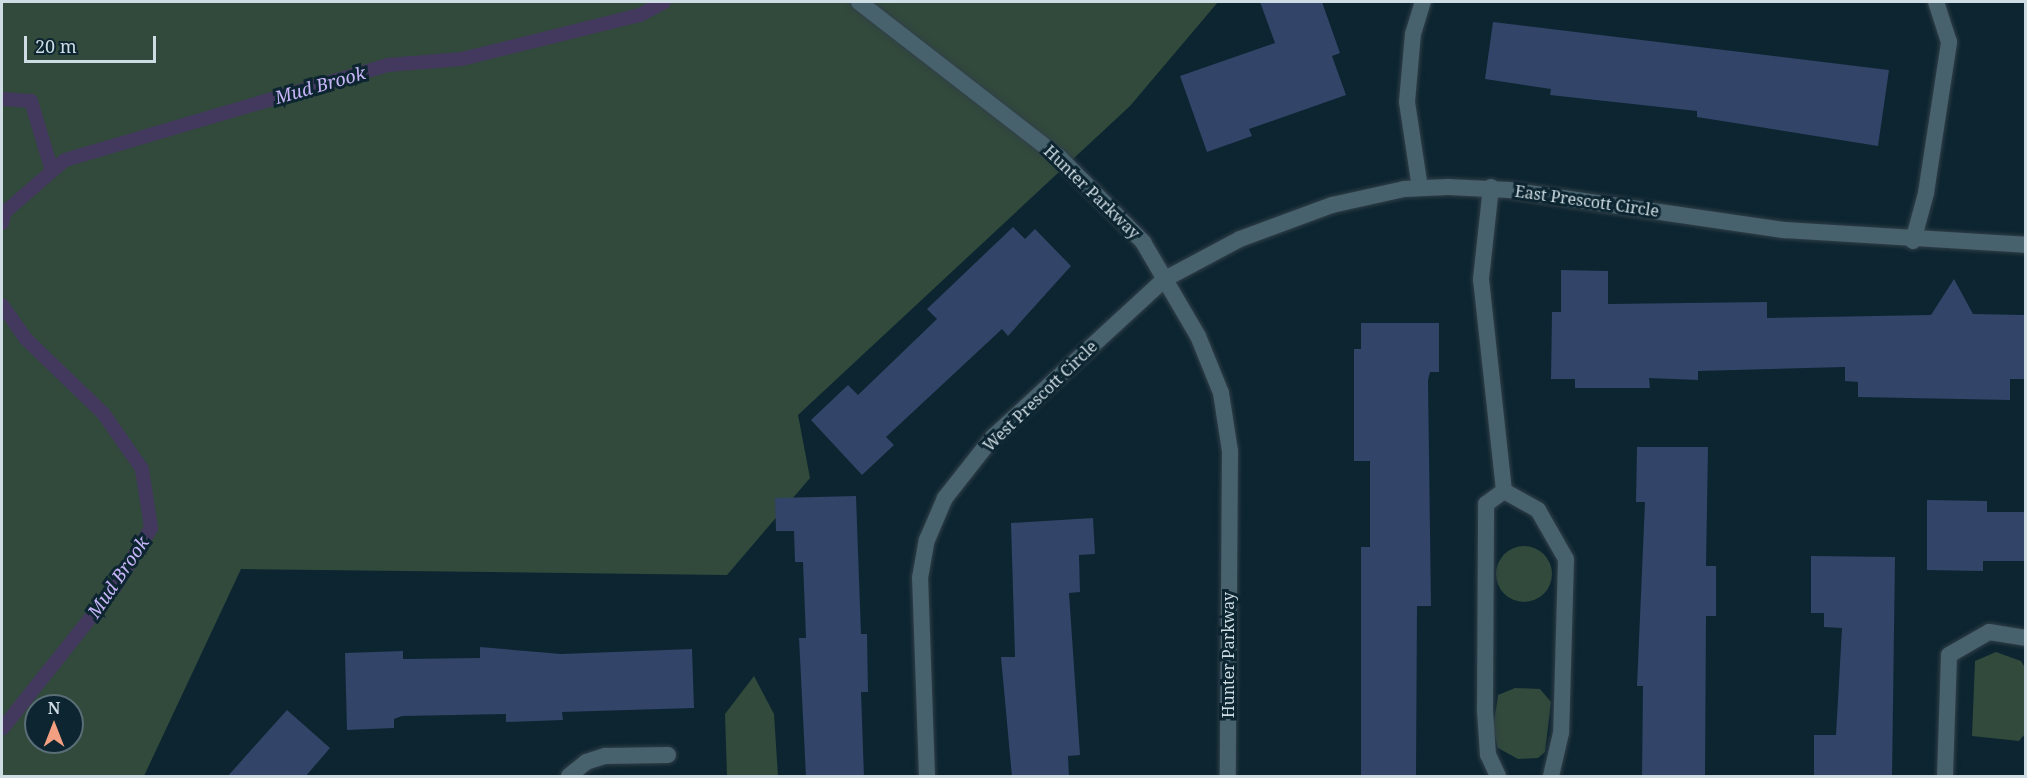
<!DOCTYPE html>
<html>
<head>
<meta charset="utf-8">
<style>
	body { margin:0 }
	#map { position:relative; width:2027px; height:778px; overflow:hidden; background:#0c2530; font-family:"Noto Serif",serif }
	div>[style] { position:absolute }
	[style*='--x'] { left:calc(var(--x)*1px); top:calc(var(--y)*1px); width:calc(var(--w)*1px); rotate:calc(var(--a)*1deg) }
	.green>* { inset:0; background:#314a3c }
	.round { border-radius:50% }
	.stream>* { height:14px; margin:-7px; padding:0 7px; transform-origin:7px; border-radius:7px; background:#43385e }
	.building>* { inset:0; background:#324467 }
	.roads { filter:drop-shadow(0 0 2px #313f48) drop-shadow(0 0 2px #313f48) }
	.service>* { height:16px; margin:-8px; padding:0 8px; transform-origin:8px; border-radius:8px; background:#47616d }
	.minor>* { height:16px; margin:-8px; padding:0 8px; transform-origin:8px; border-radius:8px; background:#47616d }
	span { translate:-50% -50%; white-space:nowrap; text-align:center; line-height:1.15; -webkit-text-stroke:6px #0c2530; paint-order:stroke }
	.street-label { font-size:16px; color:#cedce3 }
	.water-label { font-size:18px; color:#c7b5f8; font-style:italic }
	.frame { position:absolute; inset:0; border:3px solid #cedce3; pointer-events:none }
	.north { position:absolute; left:24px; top:694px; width:60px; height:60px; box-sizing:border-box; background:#0c2530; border:2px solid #5a6e78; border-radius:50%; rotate:0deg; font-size:16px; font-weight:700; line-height:24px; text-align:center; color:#cedce3 }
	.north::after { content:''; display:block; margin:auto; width:21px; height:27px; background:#f39f82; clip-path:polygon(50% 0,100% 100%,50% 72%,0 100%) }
	.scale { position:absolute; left:24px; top:36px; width:132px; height:27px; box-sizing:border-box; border:3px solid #cedce3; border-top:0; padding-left:8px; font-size:18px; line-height:21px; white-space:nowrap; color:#cedce3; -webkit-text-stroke:4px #0c2530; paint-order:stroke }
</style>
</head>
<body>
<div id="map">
	<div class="green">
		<div style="clip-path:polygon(evenodd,2px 2px,1218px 2px,1130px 106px,798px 415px,810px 478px,727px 575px,241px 569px,144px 776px,2px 776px,2px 2px,36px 706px,72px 706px,72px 742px,36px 742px,36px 706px)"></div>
		<div class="round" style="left:1496px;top:546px;width:56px;height:56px"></div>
		<div style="clip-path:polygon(1996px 652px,2021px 661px,2025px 668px,2025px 734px,2019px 741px,1972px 736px,1975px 661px)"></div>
		<div style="clip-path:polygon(754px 676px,774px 714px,778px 776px,727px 776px,725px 714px)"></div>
		<div style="clip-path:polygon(1515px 688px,1540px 689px,1551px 702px,1545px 752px,1538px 758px,1518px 759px,1498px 748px,1493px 730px,1498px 695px)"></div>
	</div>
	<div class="stream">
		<div style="--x:2;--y:99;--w:29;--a:4"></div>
		<div style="--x:31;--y:101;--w:73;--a:73.3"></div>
		<div style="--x:2;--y:223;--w:11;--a:-75"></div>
		<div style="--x:5;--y:212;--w:79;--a:-40.9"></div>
		<div style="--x:65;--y:160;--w:337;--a:-16.4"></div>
		<div style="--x:388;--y:65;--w:74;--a:-4.6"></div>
		<div style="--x:462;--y:59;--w:183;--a:-13.9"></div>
		<div style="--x:640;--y:15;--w:27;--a:-28"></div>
		<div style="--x:2;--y:305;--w:42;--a:54.8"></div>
		<div style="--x:26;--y:339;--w:107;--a:43.9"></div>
		<div style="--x:103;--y:413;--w:68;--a:55.1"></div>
		<div style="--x:142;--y:469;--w:60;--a:81.3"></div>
		<div style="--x:151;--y:528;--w:69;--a:121.4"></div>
		<div style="--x:115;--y:587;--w:181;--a:128.5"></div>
	</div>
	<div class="building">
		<div style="clip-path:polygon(1260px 2px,1322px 2px,1340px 53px,1332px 56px,1346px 95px,1249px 129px,1252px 136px,1207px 152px,1180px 76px,1275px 43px)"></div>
		<div style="clip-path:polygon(1493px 22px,1889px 70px,1878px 146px,1697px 117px,1697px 111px,1550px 95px,1551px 89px,1485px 79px)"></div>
		<div style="clip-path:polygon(1013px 227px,1025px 239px,1035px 229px,1071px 266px,1008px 336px,1002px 329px,886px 437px,894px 445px,862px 475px,811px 420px,848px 385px,858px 395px,937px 319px,927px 309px)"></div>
		<div style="clip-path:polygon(1561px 270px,1608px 271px,1608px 304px,1767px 302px,1767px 318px,1931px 315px,1954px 279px,1973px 314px,2025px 315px,2025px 379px,2010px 379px,2010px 400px,1858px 397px,1858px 382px,1845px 381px,1845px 367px,1698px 371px,1698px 380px,1649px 378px,1650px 388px,1575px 388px,1575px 379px,1551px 379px,1552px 312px,1561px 312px)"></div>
		<div style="clip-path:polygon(1361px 323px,1439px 323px,1439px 372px,1430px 372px,1428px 380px,1431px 606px,1417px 606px,1416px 777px,1361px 777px,1361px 547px,1370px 547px,1370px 461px,1354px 461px,1354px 349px,1361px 349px)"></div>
		<div style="clip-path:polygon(1637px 447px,1708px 447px,1706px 566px,1716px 566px,1716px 616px,1706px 616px,1705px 777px,1642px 777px,1643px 686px,1637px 686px,1645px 502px,1636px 502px)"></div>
		<div style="clip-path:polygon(856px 496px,861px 634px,867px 634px,868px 692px,861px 692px,864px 777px,806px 777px,799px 638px,806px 638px,803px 562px,795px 562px,794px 531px,776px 531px,775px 498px)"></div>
		<div style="clip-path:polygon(1927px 500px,1987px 501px,1987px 512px,2025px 512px,2025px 561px,1983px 561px,1983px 571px,1927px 570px)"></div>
		<div style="clip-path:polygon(1093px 518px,1095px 554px,1079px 555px,1080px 592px,1069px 593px,1080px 755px,1068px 756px,1069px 777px,1012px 777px,1001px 657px,1015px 657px,1011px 523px)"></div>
		<div style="clip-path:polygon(1811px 556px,1895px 557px,1892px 777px,1814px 777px,1814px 735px,1836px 735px,1842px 628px,1824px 627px,1824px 613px,1811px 613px)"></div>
		<div style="clip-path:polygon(480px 647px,561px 654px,692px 649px,694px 708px,562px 712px,563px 720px,506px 722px,506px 714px,402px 716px,394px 719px,394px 728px,347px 730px,345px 653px,403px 651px,403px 659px,480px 658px)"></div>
		<div style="clip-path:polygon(287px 710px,330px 748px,305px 777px,227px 777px)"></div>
	</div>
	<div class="roads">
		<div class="service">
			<div style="--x:1491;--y:187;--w:93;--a:96.2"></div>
			<div style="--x:1481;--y:279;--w:213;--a:83.8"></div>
			<div style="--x:1420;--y:188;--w:87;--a:-98.6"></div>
			<div style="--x:1407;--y:102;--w:68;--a:-85"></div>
			<div style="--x:1413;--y:34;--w:34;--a:-73"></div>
			<div style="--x:1913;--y:241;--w:50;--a:-74.8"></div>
			<div style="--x:1926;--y:193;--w:153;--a:-81.3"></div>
			<div style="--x:1949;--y:42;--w:42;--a:-108"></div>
			<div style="--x:1504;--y:491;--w:39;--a:29"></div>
			<div style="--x:1538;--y:510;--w:56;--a:60.3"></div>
			<div style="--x:1566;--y:559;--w:174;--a:91.6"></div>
			<div style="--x:1561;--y:733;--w:44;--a:103.1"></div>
			<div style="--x:569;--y:776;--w:22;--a:-39"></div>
			<div style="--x:586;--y:762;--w:20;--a:-18"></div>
			<div style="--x:605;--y:756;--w:63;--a:-0.9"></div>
			<div style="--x:1498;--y:776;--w:23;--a:-115"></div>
			<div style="--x:1488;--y:755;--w:44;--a:-93.9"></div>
			<div style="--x:1485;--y:711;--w:207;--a:-89.7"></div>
			<div style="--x:1486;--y:504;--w:22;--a:-36"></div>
			<div style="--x:1945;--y:776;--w:121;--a:-88.1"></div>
			<div style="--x:1949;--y:655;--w:46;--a:-29.9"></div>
			<div style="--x:1989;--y:632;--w:37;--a:9"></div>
		</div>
		<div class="minor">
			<div style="--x:859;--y:2;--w:253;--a:37.8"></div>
			<div style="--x:1059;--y:157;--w:120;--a:45.3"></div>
			<div style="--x:1143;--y:242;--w:109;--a:59.7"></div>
			<div style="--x:1198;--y:336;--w:61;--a:68"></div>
			<div style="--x:1221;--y:393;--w:59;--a:81.2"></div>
			<div style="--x:1230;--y:451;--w:325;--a:90.4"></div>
			<div style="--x:927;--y:776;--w:198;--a:-92"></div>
			<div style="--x:920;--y:578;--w:39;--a:-80"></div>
			<div style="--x:927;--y:540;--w:46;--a:-66.8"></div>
			<div style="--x:945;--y:498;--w:78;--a:-51.8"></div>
			<div style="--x:993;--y:437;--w:234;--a:-42.6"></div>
			<div style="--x:1165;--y:279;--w:85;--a:-28.1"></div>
			<div style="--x:1240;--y:239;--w:98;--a:-20.3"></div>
			<div style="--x:1332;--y:205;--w:74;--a:-12.5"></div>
			<div style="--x:1404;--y:189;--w:44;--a:-2.6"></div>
			<div style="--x:1448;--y:187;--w:61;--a:2.8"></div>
			<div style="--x:1509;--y:190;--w:278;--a:8.3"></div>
			<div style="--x:1784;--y:230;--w:242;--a:3.5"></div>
		</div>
	</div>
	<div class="street-label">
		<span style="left:1092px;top:192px;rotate:44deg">Hunter Parkway</span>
		<span style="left:1587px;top:201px;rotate:8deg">East Prescott Circle</span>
		<span style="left:1040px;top:396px;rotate:-44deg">West Prescott Circle</span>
		<span style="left:1228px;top:655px;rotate:-90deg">Hunter Parkway</span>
	</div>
	<div class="water-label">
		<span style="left:320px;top:85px;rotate:-16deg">Mud Brook</span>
		<span style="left:118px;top:577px;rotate:-56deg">Mud Brook</span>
	</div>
	<div class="frame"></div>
	<div class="north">N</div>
	<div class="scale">20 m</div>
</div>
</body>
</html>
